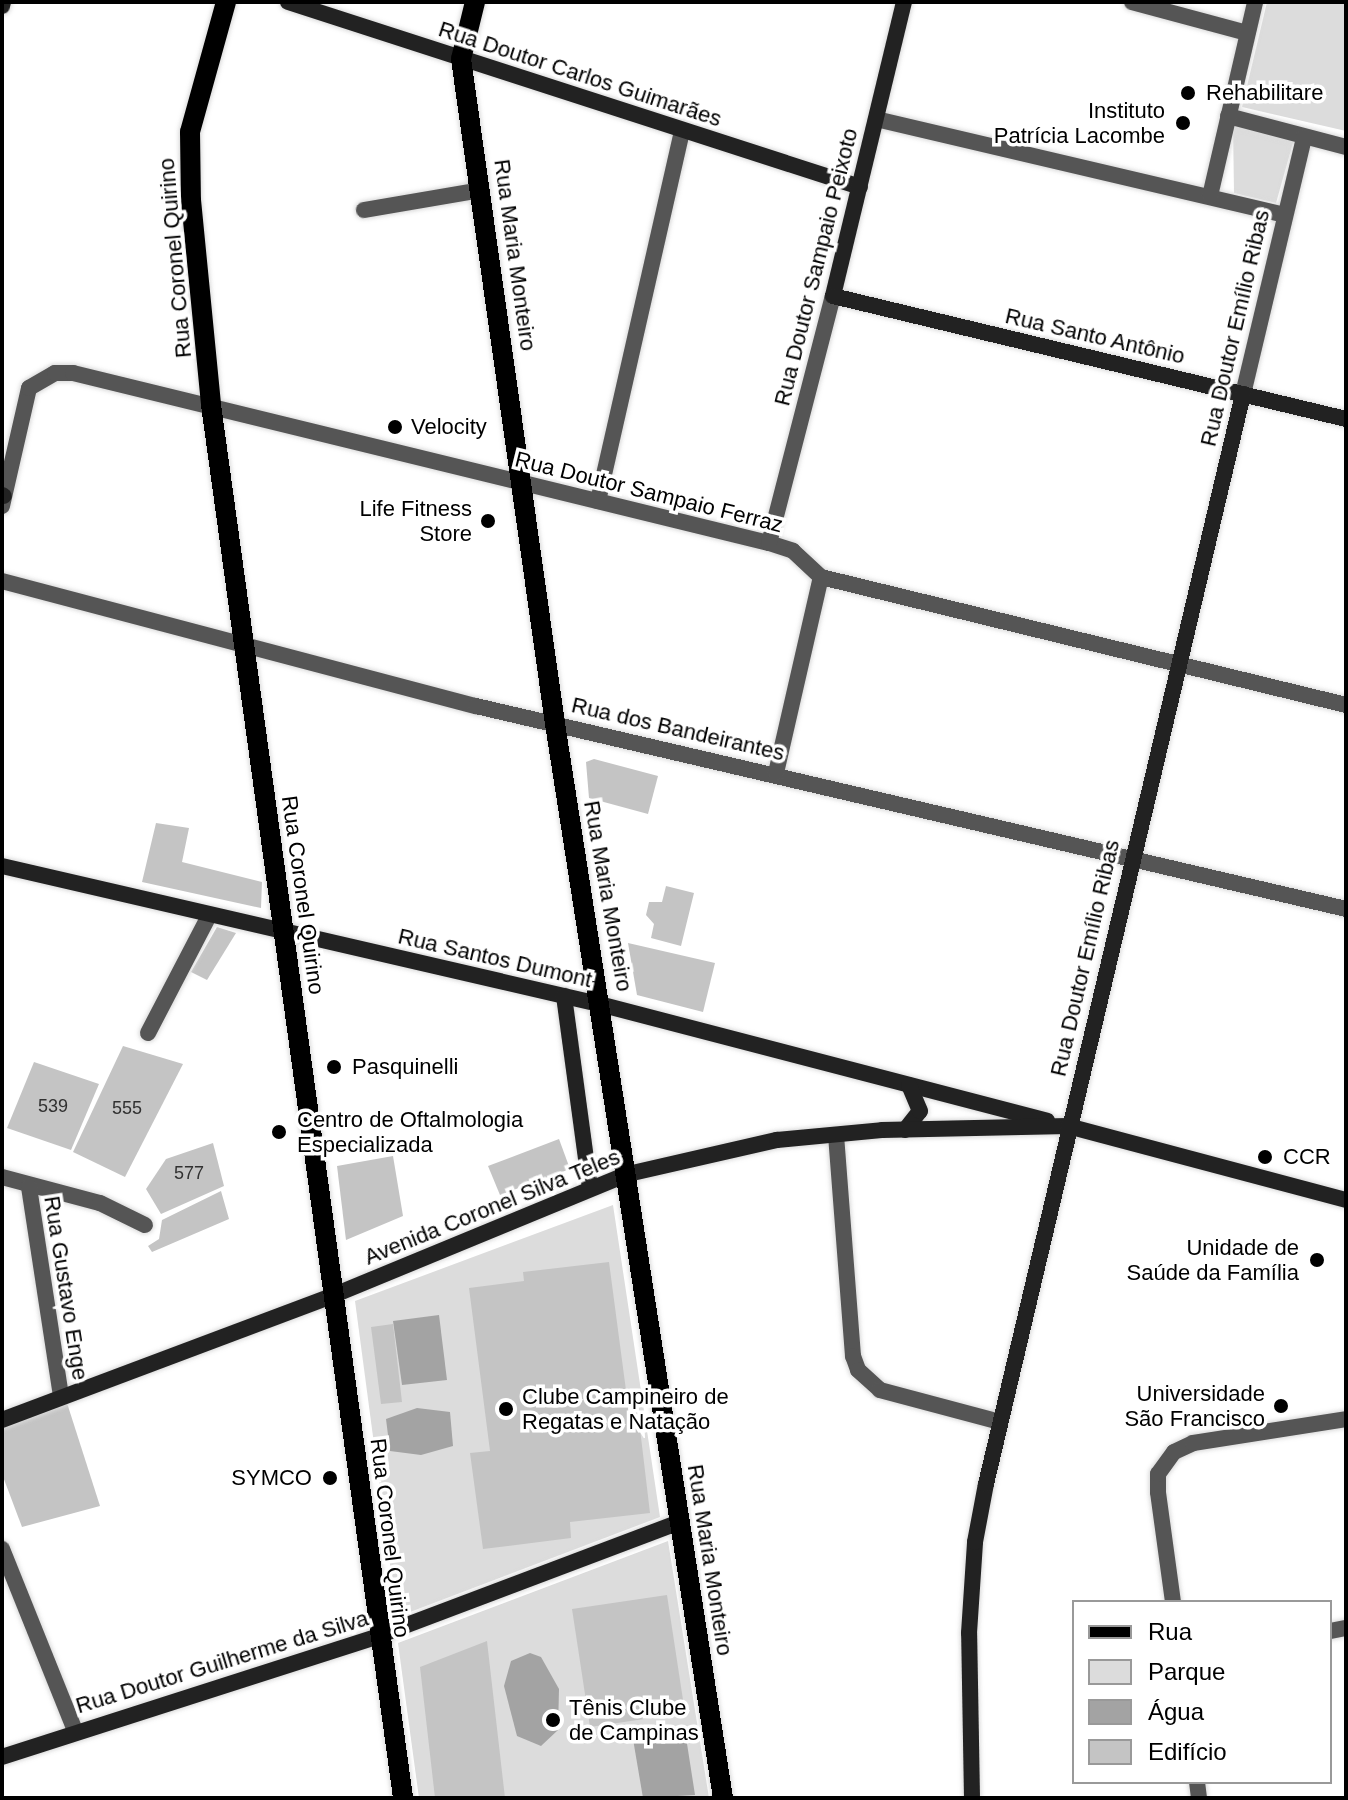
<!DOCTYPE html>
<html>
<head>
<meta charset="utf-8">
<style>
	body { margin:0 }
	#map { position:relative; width:1348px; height:1800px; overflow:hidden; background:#fff; font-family:Arial,sans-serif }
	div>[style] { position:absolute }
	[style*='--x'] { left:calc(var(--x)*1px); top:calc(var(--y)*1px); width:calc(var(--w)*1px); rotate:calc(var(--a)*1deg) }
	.green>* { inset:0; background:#dcdcdc }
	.water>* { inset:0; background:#a3a3a3 }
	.building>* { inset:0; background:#c4c4c4 }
	.roads { filter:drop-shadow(0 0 2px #dbdbdb) drop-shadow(0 0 2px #dbdbdb) }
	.street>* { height:16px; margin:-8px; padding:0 8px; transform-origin:8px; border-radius:8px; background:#555 }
	.secondary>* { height:16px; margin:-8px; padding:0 8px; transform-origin:8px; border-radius:8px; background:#222 }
	.primary>* { height:20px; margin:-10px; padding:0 10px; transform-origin:10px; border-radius:10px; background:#000 }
	.dots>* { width:22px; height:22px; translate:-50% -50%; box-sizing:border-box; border:4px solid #fff; border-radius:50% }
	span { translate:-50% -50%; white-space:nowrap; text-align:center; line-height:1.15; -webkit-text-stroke:7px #fff; paint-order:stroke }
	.number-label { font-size:18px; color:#313131 }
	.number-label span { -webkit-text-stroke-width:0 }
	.street-label { font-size:22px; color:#000 }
	.poi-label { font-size:22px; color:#000 }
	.left { translate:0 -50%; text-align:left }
	.right { translate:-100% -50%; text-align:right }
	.frame { position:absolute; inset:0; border:4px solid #000; pointer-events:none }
	.legend { position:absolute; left:1072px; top:1600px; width:260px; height:184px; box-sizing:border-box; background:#fff; border:2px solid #999; margin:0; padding:10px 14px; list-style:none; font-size:24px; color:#000 }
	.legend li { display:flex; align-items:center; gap:16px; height:40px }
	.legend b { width:40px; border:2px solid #999 }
</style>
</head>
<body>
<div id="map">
	<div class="green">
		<div style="clip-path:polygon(1267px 2px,1346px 2px,1346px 131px,1242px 107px)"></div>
		<div style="clip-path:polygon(1233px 124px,1294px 139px,1276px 203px,1234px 193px)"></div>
		<div style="clip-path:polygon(613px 1205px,660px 1517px,397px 1617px,355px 1301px)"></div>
		<div style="clip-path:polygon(668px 1541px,709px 1798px,419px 1798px,398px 1643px)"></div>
	</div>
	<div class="water">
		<div style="clip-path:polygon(439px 1315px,447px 1380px,402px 1385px,393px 1321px)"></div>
		<div style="clip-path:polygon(417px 1408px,450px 1412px,453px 1446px,421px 1455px,390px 1451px,386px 1419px)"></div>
		<div style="clip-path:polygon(530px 1653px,541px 1657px,559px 1689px,558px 1730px,541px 1746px,517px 1736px,504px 1686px,511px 1661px)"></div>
		<div style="clip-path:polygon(685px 1731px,695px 1795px,643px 1798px,633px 1739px)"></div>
	</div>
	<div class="building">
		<div style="clip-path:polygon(594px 759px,658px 776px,648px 814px,589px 798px,586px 762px)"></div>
		<div style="clip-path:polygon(156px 823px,189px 828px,182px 862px,262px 882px,261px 908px,142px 882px)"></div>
		<div style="clip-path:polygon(666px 886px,694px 893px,681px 946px,651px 938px,654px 924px,646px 915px,649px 902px,662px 902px)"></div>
		<div style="clip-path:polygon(217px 927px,236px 933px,207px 980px,191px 972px)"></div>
		<div style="clip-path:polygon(628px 943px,715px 963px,703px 1012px,637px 995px)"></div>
		<div style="clip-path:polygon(123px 1046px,183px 1064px,125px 1177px,73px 1152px)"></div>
		<div style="clip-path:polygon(34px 1062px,99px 1084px,71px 1150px,7px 1128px)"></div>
		<div style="clip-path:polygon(559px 1139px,570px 1169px,500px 1195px,488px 1166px)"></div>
		<div style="clip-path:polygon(213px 1143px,224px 1186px,161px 1214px,146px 1189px,166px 1159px)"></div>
		<div style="clip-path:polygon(393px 1156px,403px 1216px,346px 1240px,337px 1166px)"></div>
		<div style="clip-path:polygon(221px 1191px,229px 1219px,152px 1252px,148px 1246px,159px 1239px,162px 1220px)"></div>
		<div style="clip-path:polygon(609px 1262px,629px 1413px,638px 1412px,650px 1513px,570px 1522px,571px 1538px,483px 1549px,470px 1453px,490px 1451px,469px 1288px,524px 1281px,523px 1272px)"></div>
		<div style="clip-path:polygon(393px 1324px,402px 1402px,381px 1404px,371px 1327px)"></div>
		<div style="clip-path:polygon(67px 1403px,100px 1506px,22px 1527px,2px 1474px,2px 1425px)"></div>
		<div style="clip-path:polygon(667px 1595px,685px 1713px,590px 1727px,572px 1609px)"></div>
		<div style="clip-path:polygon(487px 1641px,505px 1798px,435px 1798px,420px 1667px)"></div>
	</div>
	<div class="roads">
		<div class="street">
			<div style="--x:1132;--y:2;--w:119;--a:15.1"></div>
			<div style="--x:1228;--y:116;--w:122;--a:14.7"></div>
			<div style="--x:876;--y:119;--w:419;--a:13.2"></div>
			<div style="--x:1210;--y:196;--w:199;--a:-76.9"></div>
			<div style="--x:364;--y:210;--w:119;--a:-9.7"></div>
			<div style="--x:1243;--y:394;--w:264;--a:-76.6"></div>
			<div style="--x:598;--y:501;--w:380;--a:-77.2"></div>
			<div style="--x:2;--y:506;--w:121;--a:-77.1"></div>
			<div style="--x:29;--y:388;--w:30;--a:-30"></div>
			<div style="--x:55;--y:373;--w:18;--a:0"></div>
			<div style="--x:73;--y:373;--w:716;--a:13.73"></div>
			<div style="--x:769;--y:543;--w:25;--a:18"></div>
			<div style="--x:793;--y:551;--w:38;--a:43"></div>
			<div style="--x:821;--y:577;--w:540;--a:13.7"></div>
			<div style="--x:769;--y:543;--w:255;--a:-75.5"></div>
			<div style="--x:2;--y:581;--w:490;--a:14.8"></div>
			<div style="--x:476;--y:706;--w:893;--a:13.13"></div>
			<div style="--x:776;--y:773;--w:201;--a:-77.1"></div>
			<div style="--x:148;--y:1033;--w:132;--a:-62.5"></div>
			<div style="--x:836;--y:1135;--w:222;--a:85.6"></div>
			<div style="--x:853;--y:1356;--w:15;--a:70"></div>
			<div style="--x:858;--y:1370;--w:30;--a:42"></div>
			<div style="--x:880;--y:1390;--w:124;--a:14.9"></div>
			<div style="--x:2;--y:1177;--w:101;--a:14.9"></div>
			<div style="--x:100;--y:1203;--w:50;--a:26.1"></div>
			<div style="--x:29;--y:1187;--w:211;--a:81.3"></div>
			<div style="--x:2;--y:1549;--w:196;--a:68.1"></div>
			<div style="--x:1173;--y:1602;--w:111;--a:-97.8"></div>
			<div style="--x:1158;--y:1492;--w:18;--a:-90"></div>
			<div style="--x:1158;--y:1474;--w:27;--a:-54"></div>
			<div style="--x:1174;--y:1452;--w:21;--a:-25"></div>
			<div style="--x:1193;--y:1443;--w:155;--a:-8.9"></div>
			<div style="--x:1330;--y:1631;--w:16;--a:-11"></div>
			<div style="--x:1197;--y:1782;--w:16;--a:83"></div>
		</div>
		<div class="secondary">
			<div style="--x:288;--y:2;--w:601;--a:17.92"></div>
			<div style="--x:904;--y:2;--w:302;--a:103.6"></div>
			<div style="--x:833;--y:296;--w:528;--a:13.48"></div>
			<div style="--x:2;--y:6;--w:4;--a:-76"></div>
			<div style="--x:2;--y:495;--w:2;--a:27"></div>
			<div style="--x:2;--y:866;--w:617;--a:13.02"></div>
			<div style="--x:603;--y:1005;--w:459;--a:14.6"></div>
			<div style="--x:564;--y:996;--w:194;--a:82.3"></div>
			<div style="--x:905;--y:1130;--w:24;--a:-52"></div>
			<div style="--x:920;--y:1111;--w:28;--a:-113"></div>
			<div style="--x:2;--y:1420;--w:355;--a:-20.6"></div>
			<div style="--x:334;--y:1295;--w:318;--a:-22.4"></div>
			<div style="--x:628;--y:1174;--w:153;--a:-12.9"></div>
			<div style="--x:777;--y:1140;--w:105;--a:-5.4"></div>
			<div style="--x:882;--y:1130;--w:186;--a:-1.2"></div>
			<div style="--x:1068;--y:1126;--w:288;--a:14.9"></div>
			<div style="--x:2;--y:1757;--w:395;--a:-17.8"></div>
			<div style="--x:378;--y:1636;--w:323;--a:-20.7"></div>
			<div style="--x:972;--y:1798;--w:165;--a:-91"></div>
			<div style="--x:969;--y:1633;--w:91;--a:-86.2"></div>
			<div style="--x:975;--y:1542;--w:59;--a:-79.3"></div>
			<div style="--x:986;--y:1484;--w:1120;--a:-76.73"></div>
		</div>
		<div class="primary">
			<div style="--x:226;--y:2;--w:135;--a:105.5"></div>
			<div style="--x:190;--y:132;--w:68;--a:89.2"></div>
			<div style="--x:191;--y:200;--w:206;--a:84.4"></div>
			<div style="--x:211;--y:405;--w:1406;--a:82.15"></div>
			<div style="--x:475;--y:2;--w:59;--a:103.8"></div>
			<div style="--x:461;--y:59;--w:672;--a:81.95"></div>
			<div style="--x:555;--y:724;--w:1087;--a:81.11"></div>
		</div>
	</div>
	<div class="dots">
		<div style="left:1188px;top:93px;background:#000"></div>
		<div style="left:1183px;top:123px;background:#000"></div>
		<div style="left:395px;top:427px;background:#000"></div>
		<div style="left:488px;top:521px;background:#000"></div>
		<div style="left:334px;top:1067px;background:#000"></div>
		<div style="left:279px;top:1132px;background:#000"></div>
		<div style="left:1265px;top:1157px;background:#000"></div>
		<div style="left:1317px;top:1260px;background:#000"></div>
		<div style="left:1281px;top:1406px;background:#000"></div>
		<div style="left:506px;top:1409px;background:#000"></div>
		<div style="left:330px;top:1478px;background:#000"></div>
		<div style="left:553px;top:1720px;background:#000"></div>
	</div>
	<div class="number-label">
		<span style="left:53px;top:1106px">539</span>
		<span style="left:127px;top:1108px">555</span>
		<span style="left:189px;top:1173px">577</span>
	</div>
	<div class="street-label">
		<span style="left:580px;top:74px;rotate:18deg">Rua Doutor Carlos Guimarães</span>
		<span style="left:515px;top:255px;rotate:82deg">Rua Maria Monteiro</span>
		<span style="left:175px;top:258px;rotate:-95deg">Rua Coronel Quirino</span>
		<span style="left:816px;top:267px;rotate:-76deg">Rua Doutor Sampaio Peixoto</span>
		<span style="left:1235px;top:328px;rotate:-77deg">Rua Doutor Emílio Ribas</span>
		<span style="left:1095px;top:336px;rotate:13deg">Rua Santo Antônio</span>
		<span style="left:649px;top:492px;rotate:14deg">Rua Doutor Sampaio Ferraz</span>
		<span style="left:678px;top:729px;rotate:13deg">Rua dos Bandeirantes</span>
		<span style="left:303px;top:895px;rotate:82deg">Rua Coronel Quirino</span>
		<span style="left:608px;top:896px;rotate:80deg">Rua Maria Monteiro</span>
		<span style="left:495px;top:958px;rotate:13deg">Rua Santos Dumont</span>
		<span style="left:1085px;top:958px;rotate:-77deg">Rua Doutor Emílio Ribas</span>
		<span style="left:492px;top:1207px;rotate:-22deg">Avenida Coronel Silva Teles</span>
		<span style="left:66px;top:1288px;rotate:81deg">Rua Gustavo Enge</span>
		<span style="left:390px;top:1538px;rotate:83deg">Rua Coronel Quirino</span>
		<span style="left:710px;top:1560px;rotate:81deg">Rua Maria Monteiro</span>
		<span style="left:222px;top:1662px;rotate:-17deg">Rua Doutor Guilherme da Silva</span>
	</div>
	<div class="poi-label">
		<span class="left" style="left:1206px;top:93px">Rehabilitare</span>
		<span class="right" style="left:1165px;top:123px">Instituto<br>Patrícia Lacombe</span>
		<span class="left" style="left:411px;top:427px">Velocity</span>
		<span class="right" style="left:472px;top:521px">Life Fitness<br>Store</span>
		<span class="left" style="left:352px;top:1067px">Pasquinelli</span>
		<span class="left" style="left:297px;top:1132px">Centro de Oftalmologia<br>Especializada</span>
		<span class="left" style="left:1283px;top:1157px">CCR</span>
		<span class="right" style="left:1299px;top:1260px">Unidade de<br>Saúde da Família</span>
		<span class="right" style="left:1265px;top:1406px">Universidade<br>São Francisco</span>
		<span class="left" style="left:522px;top:1409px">Clube Campineiro de<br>Regatas e Natação</span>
		<span class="right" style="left:312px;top:1478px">SYMCO</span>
		<span class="left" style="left:569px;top:1720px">Tênis Clube<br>de Campinas</span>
	</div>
	<div class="frame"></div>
	<ul class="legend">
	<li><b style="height:10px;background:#000"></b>Rua</li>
	<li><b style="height:22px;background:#dcdcdc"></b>Parque</li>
	<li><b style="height:22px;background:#a3a3a3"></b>Água</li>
	<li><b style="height:22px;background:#c4c4c4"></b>Edifício</li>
	</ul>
</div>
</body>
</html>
